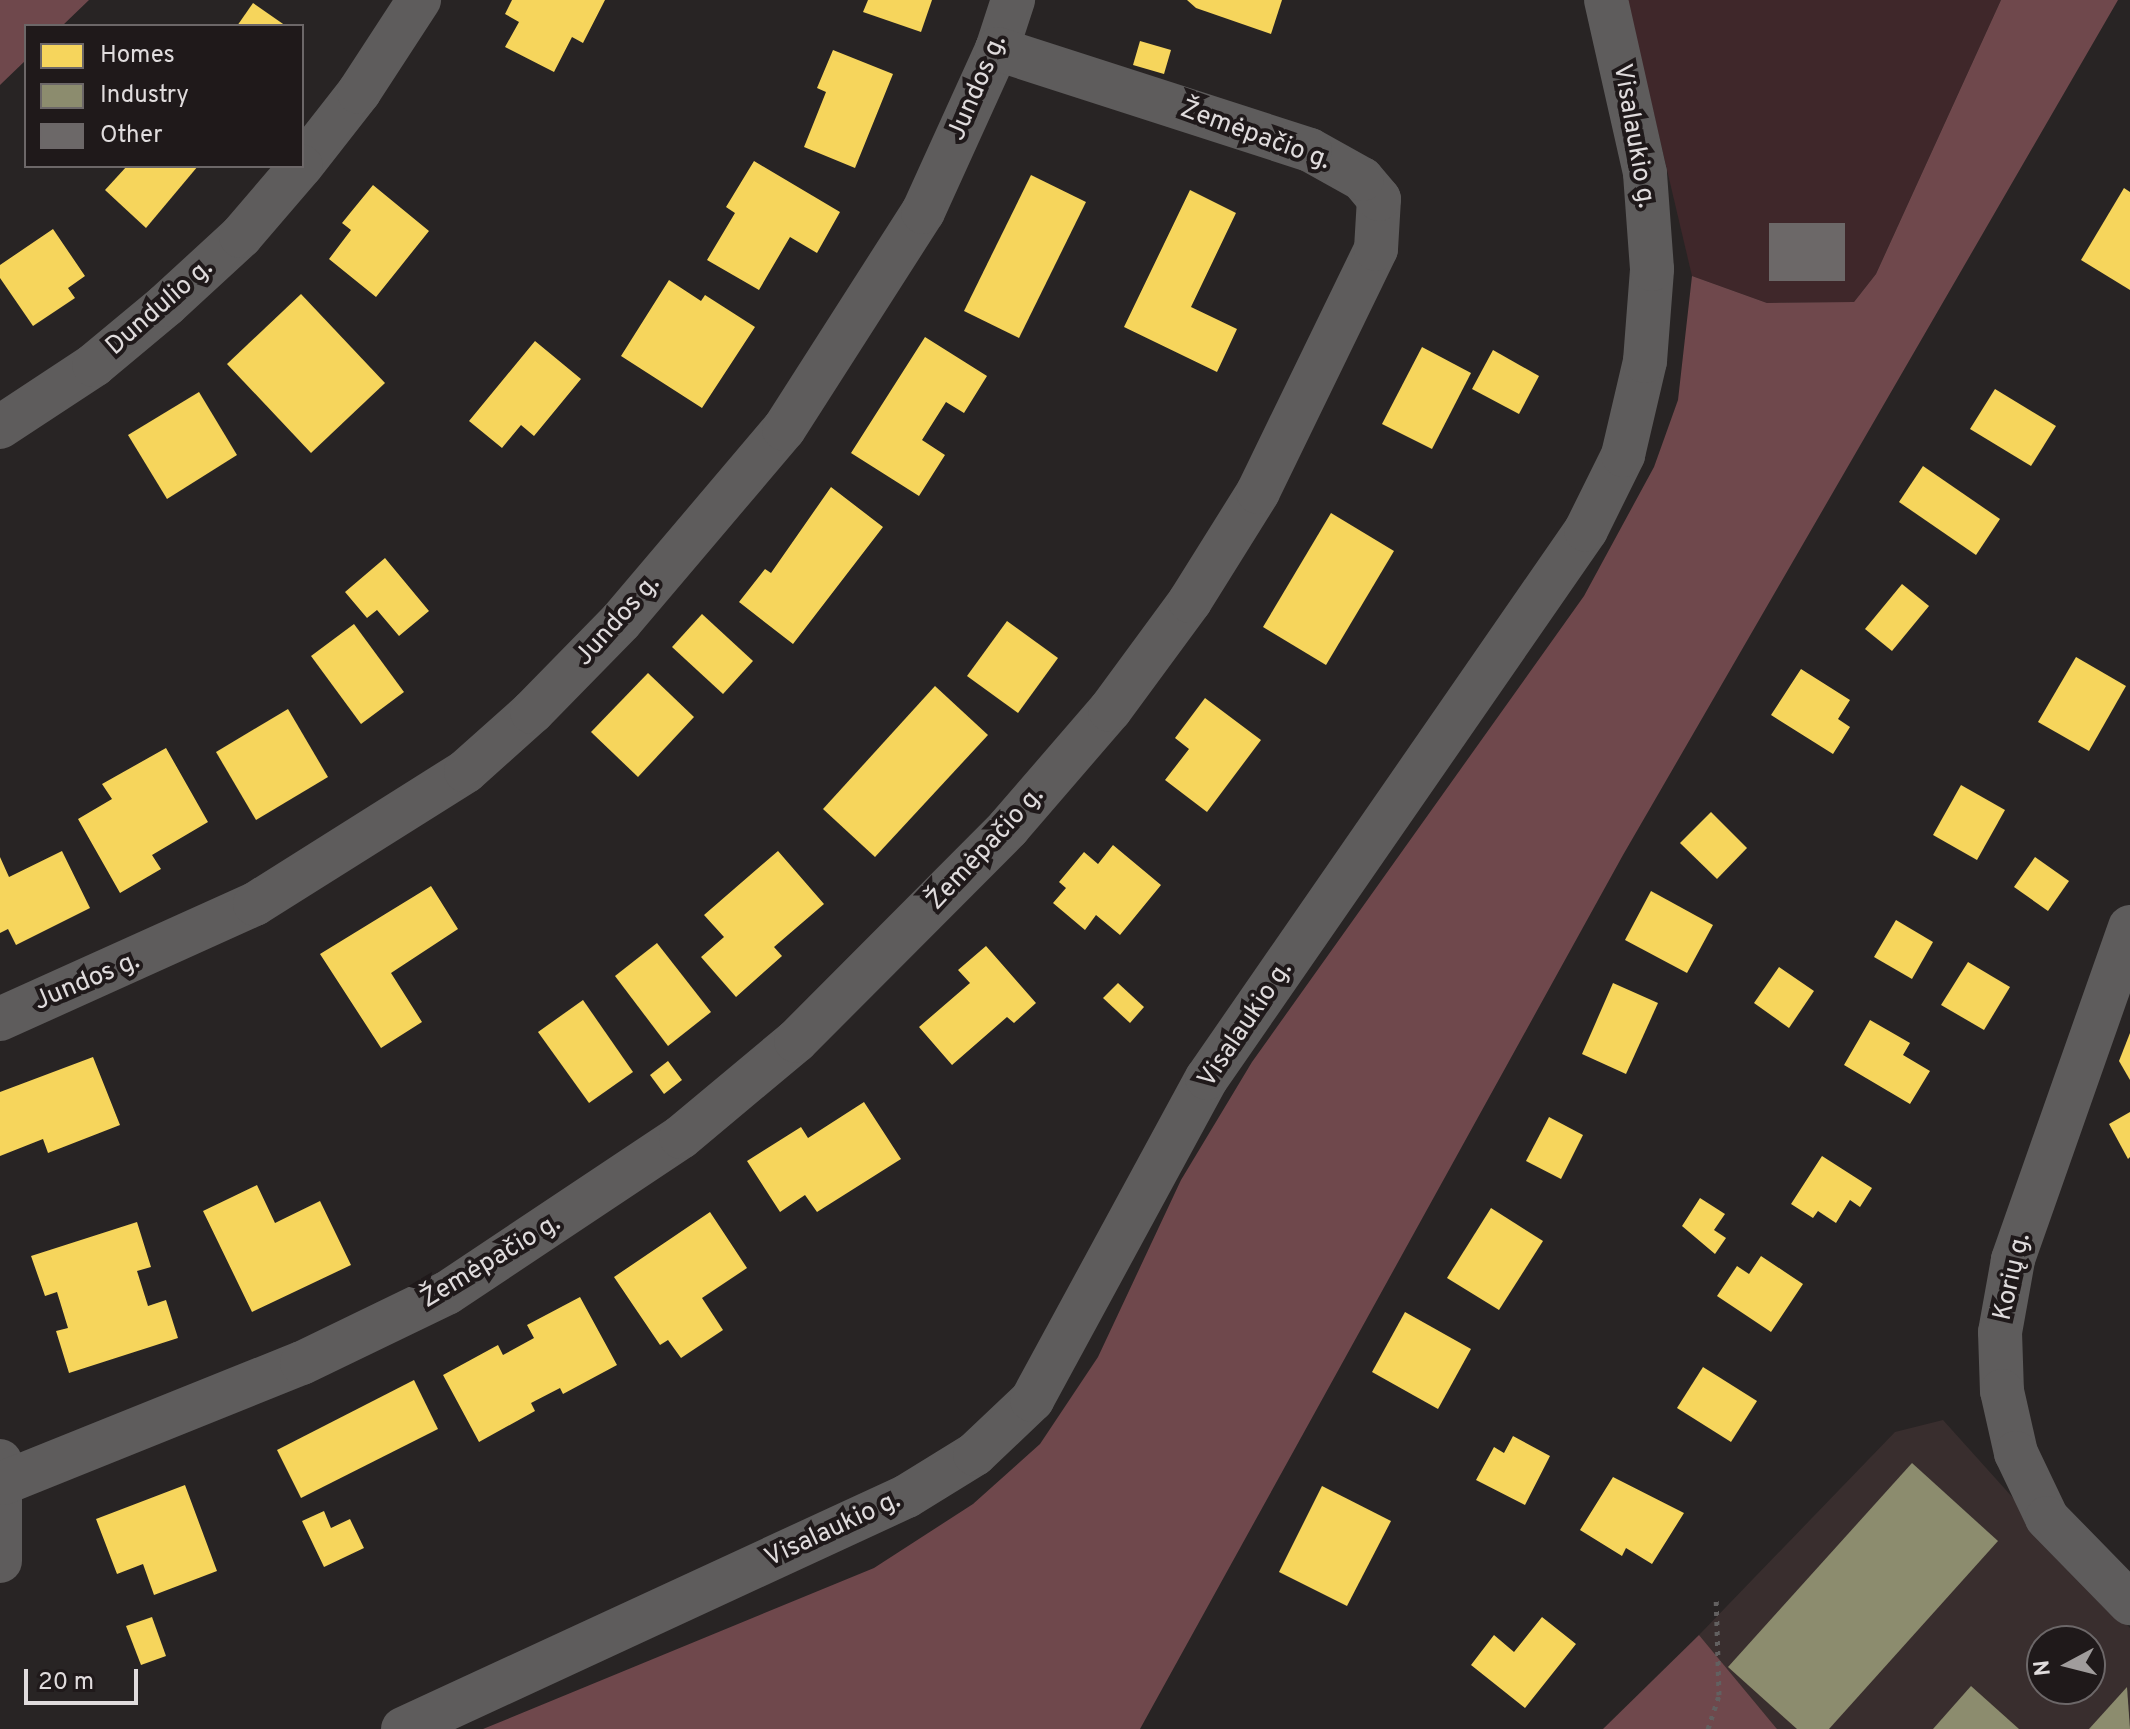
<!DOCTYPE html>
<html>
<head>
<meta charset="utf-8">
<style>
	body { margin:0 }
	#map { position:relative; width:2130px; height:1729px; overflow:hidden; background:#282424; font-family:Overpass,sans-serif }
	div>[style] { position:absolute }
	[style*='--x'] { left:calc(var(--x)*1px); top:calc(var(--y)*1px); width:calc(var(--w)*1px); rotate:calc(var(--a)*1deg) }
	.built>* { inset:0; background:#392e2e }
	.green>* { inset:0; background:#3f272a }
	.forest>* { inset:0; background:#6f484c }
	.homes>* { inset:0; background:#f6d55c }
	.industry>* { inset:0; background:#8c8c6e }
	.building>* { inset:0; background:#6c6868 }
	.path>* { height:5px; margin-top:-2.5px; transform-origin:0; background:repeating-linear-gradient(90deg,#626060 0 4px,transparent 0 10px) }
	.street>* { height:44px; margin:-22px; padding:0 22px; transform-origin:22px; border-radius:22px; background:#5e5c5c }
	span { translate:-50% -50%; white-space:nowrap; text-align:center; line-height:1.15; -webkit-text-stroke:8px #1f191a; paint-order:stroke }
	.street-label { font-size:26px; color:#e0dcdd }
	.legend { position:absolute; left:24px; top:24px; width:280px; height:144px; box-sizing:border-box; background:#1f191a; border:2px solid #6c6768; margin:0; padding:10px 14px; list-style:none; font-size:24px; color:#e0dcdd }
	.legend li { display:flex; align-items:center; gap:16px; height:40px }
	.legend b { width:40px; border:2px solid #6c6768 }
	.north { position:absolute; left:2026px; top:1625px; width:80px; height:80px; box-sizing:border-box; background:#1f191a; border:2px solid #6c6768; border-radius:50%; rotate:263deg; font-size:22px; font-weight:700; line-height:32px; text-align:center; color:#e0dcdd }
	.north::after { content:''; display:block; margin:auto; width:28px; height:36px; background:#a09c9c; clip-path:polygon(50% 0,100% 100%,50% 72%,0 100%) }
	.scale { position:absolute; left:24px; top:1669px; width:114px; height:36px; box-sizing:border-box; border:4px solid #e0dcdd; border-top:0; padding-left:10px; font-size:24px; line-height:28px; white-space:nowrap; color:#e0dcdd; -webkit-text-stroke:6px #1f191a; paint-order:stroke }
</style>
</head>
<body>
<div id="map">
	<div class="built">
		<div style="clip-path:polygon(evenodd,1943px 1420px,2130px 1628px,2130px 1729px,1777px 1729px,1699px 1635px,1895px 1432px,1943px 1420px,2042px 1641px,2090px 1641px,2090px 1689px,2042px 1689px,2042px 1641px)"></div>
	</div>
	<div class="green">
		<div style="clip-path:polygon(1627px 0,2001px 0,1876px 274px,1854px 302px,1767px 303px,1692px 276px)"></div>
	</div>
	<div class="forest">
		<div style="clip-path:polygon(0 0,89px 0,62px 26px,26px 26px,26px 60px,0 85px)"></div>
		<div style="clip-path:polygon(2001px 0,2118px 0,1623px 855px,1140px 1729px,483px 1729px,874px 1568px,973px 1504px,1040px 1444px,1098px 1357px,1181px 1180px,1252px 1062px,1584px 596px,1654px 467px,1678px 400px,1692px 276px,1767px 303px,1854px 302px,1876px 274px)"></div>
		<div style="clip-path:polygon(1699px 1635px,1777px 1729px,1603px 1729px)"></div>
	</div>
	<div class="homes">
		<div style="clip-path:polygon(512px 0,605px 0,583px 43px,572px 37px,554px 72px,505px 47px,519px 22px,505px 14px)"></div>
		<div style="clip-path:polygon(868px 0,932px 0,921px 32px,863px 12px)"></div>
		<div style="clip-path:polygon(1187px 0,1282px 0,1271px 34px,1196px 8px)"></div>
		<div style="clip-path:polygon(253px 3px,286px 26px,237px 26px)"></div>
		<div style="clip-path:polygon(1140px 41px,1171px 50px,1164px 74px,1133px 65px)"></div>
		<div style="clip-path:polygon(833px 50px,893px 74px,855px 168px,804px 147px,826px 92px,817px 88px)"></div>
		<div style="clip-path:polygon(754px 161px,840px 212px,817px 253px,790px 237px,759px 290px,707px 260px,735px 213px,726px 207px)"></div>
		<div style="clip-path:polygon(127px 166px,198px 166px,146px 228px,105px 190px)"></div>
		<div style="clip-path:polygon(1031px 175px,1086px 202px,1019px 338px,964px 311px)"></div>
		<div style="clip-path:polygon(373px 185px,429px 231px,376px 297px,329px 259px,351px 230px,342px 223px)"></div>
		<div style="clip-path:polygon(2124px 188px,2130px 192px,2130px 290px,2081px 260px)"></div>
		<div style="clip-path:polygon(1190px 190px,1236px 213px,1191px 307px,1237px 329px,1217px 372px,1124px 327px)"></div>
		<div style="clip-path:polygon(53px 229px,85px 276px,68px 288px,75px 298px,33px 326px,0 278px,0 265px)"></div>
		<div style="clip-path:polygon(669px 280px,701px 301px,705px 295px,755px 327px,702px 408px,621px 356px)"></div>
		<div style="clip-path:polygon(301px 294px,385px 383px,311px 453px,227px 364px)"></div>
		<div style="clip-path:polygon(925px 337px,987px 376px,964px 413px,946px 402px,922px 440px,945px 455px,919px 496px,851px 453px)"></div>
		<div style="clip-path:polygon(535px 341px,581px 379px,534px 436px,521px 425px,502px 448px,469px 421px)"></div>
		<div style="clip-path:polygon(1422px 347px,1471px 373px,1432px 449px,1382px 424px)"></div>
		<div style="clip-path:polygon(1493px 350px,1539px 376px,1519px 414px,1472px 389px)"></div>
		<div style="clip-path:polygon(1995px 389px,2056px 426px,2031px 466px,1970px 429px)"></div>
		<div style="clip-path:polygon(199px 392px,237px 455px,167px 499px,128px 435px)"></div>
		<div style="clip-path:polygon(1923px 466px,2000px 519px,1976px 555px,1899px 502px)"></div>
		<div style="clip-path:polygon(831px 487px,883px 527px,793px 644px,739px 602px,765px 569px,771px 573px)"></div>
		<div style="clip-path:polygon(1331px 513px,1394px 551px,1326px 665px,1263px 627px)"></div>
		<div style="clip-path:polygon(385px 558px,429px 611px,399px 636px,377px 610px,367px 618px,345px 592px)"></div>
		<div style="clip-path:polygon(1902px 584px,1929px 606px,1892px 651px,1865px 629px)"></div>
		<div style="clip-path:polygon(702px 614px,753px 661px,723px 694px,672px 647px)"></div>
		<div style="clip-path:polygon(1007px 621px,1058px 658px,1018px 713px,967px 676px)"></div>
		<div style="clip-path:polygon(354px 624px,404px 692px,361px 724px,311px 656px)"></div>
		<div style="clip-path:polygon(2076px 657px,2126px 686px,2089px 751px,2038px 722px)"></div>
		<div style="clip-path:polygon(1801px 669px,1850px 700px,1838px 719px,1850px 727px,1833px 754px,1771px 715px)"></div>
		<div style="clip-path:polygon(648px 673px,694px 717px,638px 777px,591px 732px)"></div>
		<div style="clip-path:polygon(935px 686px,988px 735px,875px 857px,823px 809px)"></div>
		<div style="clip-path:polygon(1205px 698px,1261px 740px,1207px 812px,1165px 780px,1189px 749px,1175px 738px)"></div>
		<div style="clip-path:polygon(288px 709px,328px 777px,256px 820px,216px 752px)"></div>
		<div style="clip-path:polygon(166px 748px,208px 822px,152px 855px,161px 869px,120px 893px,78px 819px,112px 799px,102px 784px)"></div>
		<div style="clip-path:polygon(1961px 785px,2005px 810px,1977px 860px,1933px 835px)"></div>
		<div style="clip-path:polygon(1711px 812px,1747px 848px,1717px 879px,1680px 843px)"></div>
		<div style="clip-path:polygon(1113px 845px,1161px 885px,1120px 935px,1096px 915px,1085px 930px,1053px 903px,1066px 888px,1059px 882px,1084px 852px,1098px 864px)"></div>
		<div style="clip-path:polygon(62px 851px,90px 908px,16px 945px,8px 929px,0 933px,0 857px,9px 877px)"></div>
		<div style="clip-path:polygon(778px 851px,824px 904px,774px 947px,782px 956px,736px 997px,701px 957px,724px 937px,704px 915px)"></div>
		<div style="clip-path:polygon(2035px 857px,2069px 881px,2048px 911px,2014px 887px)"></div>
		<div style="clip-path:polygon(431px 886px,458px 929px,391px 973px,422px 1022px,381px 1048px,320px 954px)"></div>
		<div style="clip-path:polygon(1651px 891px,1713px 925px,1687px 973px,1625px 940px)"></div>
		<div style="clip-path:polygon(1896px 920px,1933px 942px,1912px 979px,1874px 957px)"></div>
		<div style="clip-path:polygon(657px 943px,711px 1012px,668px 1046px,615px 976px)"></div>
		<div style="clip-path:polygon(986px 946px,1036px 1003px,1014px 1023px,1007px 1017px,952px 1065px,919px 1027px,970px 983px,958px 970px)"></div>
		<div style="clip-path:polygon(1968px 962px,2010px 987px,1984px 1030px,1941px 1005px)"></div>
		<div style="clip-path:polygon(1779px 967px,1814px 991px,1789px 1028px,1754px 1003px)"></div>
		<div style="clip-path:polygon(1118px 983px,1144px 1007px,1130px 1023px,1103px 998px)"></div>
		<div style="clip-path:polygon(1613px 983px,1658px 1003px,1626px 1074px,1582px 1054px)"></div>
		<div style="clip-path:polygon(583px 1000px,633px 1072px,589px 1103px,538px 1032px)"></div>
		<div style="clip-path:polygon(1870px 1020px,1910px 1043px,1903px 1055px,1930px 1071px,1910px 1104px,1844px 1065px)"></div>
		<div style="clip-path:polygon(2130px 1033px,2130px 1080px,2119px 1061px)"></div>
		<div style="clip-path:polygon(93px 1057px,120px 1125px,48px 1153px,43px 1139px,0 1156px,0 1092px)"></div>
		<div style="clip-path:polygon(668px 1061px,682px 1080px,664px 1094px,650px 1075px)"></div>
		<div style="clip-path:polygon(864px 1102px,901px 1159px,817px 1212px,805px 1195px,780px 1212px,747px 1161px,801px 1127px,808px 1138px)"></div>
		<div style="clip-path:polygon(2130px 1112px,2130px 1157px,2128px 1159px,2109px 1124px)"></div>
		<div style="clip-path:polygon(1549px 1117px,1583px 1135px,1561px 1179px,1526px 1161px)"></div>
		<div style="clip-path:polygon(1822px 1156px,1872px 1188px,1860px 1207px,1850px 1200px,1836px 1223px,1818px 1211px,1813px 1218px,1791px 1204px)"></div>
		<div style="clip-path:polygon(257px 1185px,275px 1223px,320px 1201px,351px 1265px,252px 1312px,203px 1211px)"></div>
		<div style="clip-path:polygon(1700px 1198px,1725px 1214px,1714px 1230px,1726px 1238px,1715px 1254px,1682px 1226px)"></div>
		<div style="clip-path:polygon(1491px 1208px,1543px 1241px,1499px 1310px,1447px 1278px)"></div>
		<div style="clip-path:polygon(710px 1212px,747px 1268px,702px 1298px,723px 1330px,681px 1358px,668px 1340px,660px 1345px,614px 1277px)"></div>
		<div style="clip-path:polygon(137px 1222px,151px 1267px,137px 1271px,148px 1306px,166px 1300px,178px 1338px,69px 1373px,56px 1331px,68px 1328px,57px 1292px,45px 1296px,31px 1256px)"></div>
		<div style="clip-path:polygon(1761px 1256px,1803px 1284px,1771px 1332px,1717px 1296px,1737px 1266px,1749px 1274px)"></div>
		<div style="clip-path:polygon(580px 1297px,617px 1365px,563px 1394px,560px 1388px,531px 1403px,535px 1411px,479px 1442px,443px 1375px,498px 1345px,503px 1355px,534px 1338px,527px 1325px)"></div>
		<div style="clip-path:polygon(1405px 1312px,1471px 1349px,1438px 1409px,1372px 1372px)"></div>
		<div style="clip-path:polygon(1703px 1367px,1757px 1401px,1731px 1442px,1677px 1408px)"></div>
		<div style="clip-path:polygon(414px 1380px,438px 1429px,301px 1498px,277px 1450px)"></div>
		<div style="clip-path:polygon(1513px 1436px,1550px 1456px,1525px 1505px,1476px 1480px,1494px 1447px,1504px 1453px)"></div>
		<div style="clip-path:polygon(1613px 1477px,1684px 1513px,1652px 1564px,1626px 1548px,1622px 1556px,1580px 1530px)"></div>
		<div style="clip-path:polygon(185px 1485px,217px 1571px,154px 1595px,143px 1564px,117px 1574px,96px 1519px)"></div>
		<div style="clip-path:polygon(1322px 1486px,1391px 1521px,1347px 1606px,1279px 1572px)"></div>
		<div style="clip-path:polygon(324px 1511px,331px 1528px,350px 1519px,364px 1548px,324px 1567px,302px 1521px)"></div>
		<div style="clip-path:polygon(152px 1617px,166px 1656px,141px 1665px,126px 1626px)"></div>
		<div style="clip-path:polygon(1542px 1617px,1576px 1644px,1525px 1708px,1471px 1665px,1494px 1635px,1514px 1652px)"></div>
	</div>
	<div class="industry">
		<div style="clip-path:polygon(1912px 1463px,1998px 1541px,1829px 1729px,1797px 1729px,1728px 1667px)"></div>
		<div style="clip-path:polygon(1971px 1686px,2019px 1729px,1933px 1729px)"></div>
		<div style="clip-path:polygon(2127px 1687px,2130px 1729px,2089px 1729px)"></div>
	</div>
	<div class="building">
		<div style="clip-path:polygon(1769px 223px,1845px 223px,1845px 281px,1769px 281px)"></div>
	</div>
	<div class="path">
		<div style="--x:1708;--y:1729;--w:36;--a:-72"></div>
		<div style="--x:1719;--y:1695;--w:99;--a:-91.7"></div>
	</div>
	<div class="street">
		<div style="--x:302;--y:165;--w:93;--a:-52"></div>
		<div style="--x:359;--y:92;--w:110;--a:-56.9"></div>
		<div style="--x:0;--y:427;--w:113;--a:-33.4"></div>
		<div style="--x:94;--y:365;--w:94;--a:-39.8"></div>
		<div style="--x:166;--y:305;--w:102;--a:-42.6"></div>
		<div style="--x:241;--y:236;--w:92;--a:-49.4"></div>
		<div style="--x:2130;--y:927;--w:353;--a:109.4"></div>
		<div style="--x:2013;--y:1260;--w:73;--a:100.2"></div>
		<div style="--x:2000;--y:1332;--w:59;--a:88.1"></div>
		<div style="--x:2002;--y:1391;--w:64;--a:77.3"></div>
		<div style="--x:2016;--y:1453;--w:72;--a:64.5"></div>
		<div style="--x:2047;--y:1518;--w:119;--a:45.7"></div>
		<div style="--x:0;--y:1019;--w:280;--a:-24.3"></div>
		<div style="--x:255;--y:904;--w:249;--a:-32.2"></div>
		<div style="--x:466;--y:771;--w:89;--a:-41.8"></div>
		<div style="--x:532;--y:712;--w:127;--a:-45.6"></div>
		<div style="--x:621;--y:621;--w:252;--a:-49.7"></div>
		<div style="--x:784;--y:429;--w:258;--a:-57.4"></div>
		<div style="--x:923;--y:212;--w:179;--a:-65.6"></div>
		<div style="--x:997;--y:49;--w:52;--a:-71.9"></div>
		<div style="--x:0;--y:1461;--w:100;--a:90"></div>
		<div style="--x:3;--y:1483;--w:322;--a:-21.9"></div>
		<div style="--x:302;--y:1363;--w:161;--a:-25.8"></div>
		<div style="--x:447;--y:1293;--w:281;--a:-33.7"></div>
		<div style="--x:681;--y:1137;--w:150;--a:-39.9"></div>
		<div style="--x:796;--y:1041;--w:301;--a:-45.1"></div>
		<div style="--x:1008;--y:828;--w:156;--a:-49.2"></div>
		<div style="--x:1110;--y:710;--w:135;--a:-53.7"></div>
		<div style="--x:1190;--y:601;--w:128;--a:-58"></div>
		<div style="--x:1258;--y:492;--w:270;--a:-64.1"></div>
		<div style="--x:1376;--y:249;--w:50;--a:-86.6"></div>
		<div style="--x:1379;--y:199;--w:26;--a:-130"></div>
		<div style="--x:1362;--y:179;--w:60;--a:-150.9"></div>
		<div style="--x:1310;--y:150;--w:329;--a:-162.1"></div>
		<div style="--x:403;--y:1729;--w:555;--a:-24.81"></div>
		<div style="--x:907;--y:1496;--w:80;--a:-31.7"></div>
		<div style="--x:975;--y:1454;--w:79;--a:-43.5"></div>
		<div style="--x:1032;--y:1400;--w:366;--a:-61.5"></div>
		<div style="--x:1207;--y:1078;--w:666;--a:-55.33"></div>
		<div style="--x:1586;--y:530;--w:84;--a:-63.7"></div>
		<div style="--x:1623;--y:455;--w:97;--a:-76.8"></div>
		<div style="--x:1645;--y:361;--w:92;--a:-85.6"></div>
		<div style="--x:1652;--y:269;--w:96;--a:-94.2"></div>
		<div style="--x:1645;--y:173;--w:177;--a:-102.7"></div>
	</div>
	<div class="street-label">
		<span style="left:978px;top:88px;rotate:-67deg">Jundos g.</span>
		<span style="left:1255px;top:136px;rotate:20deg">Žemėpačio g.</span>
		<span style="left:1633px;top:136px;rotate:80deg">Visalaukio g.</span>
		<span style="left:160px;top:308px;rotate:-41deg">Dundulio g.</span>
		<span style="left:618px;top:621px;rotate:-48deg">Jundos g.</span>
		<span style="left:986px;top:849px;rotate:-47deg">Žemėpačio g.</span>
		<span style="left:87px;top:982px;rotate:-23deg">Jundos g.</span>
		<span style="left:1246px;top:1025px;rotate:-56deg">Visalaukio g.</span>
		<span style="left:491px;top:1262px;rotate:-31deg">Žemėpačio g.</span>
		<span style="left:2013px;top:1277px;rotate:-77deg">Korių g.</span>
		<span style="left:833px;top:1530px;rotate:-25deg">Visalaukio g.</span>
	</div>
	<ul class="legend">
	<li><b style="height:22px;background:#f6d55c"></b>Homes</li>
	<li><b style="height:22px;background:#8c8c6e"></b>Industry</li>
	<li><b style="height:22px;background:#6c6868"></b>Other</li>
	</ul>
	<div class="north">N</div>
	<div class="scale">20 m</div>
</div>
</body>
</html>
